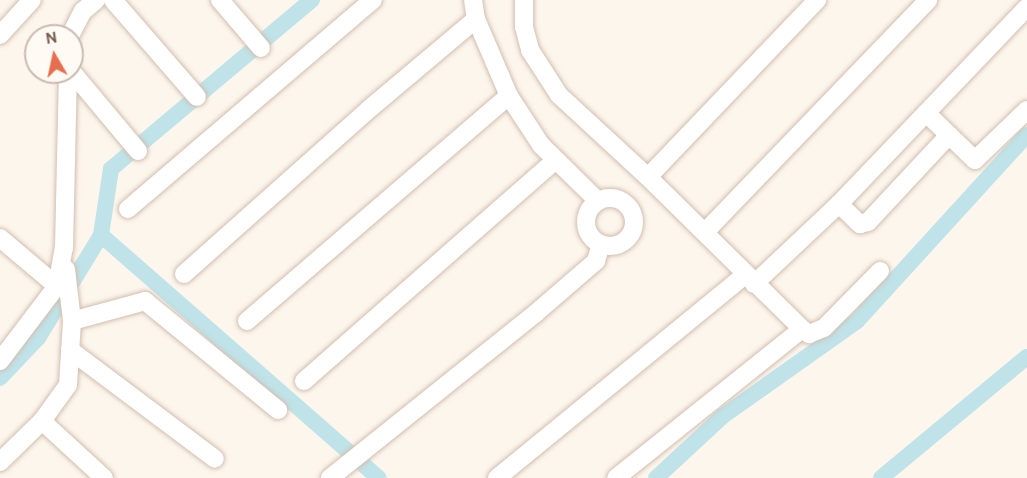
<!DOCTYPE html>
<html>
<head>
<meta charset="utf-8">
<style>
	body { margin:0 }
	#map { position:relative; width:1027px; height:478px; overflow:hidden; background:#fdf6ec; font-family:Cabin,sans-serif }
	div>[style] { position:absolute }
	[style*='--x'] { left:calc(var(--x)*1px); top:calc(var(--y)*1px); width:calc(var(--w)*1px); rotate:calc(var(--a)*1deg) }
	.canal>* { height:16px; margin:-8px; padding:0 8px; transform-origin:8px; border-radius:8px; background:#bfe3e8 }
	.roads { filter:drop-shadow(0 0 2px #d1beb0) drop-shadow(0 0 2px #d1beb0) }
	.minor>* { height:18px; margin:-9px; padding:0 9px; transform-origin:9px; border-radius:9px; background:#fff }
	.minor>.ring { margin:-9px; padding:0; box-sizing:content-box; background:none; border:18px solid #fff; border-radius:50% }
	span { translate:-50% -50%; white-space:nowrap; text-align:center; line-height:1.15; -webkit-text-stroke:6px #fffaf3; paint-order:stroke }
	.north { position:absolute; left:24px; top:24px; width:60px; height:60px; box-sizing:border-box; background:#fffaf3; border:2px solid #cabbb1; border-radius:50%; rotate:351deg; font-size:16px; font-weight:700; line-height:24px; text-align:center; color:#7a5c4d }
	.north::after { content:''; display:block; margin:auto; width:21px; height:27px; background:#e76f51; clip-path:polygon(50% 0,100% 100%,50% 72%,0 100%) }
</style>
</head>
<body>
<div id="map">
	<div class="canal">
		<div style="--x:101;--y:235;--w:369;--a:41.2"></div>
		<div style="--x:0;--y:378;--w:55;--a:-46.5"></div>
		<div style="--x:38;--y:338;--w:121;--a:-58.5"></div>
		<div style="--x:101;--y:235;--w:67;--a:-81.4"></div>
		<div style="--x:111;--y:169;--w:263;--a:-40.1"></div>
		<div style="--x:656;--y:478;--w:91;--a:-42.8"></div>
		<div style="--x:723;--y:416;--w:164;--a:-35.3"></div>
		<div style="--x:857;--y:321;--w:252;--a:-47.6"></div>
		<div style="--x:881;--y:478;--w:190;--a:-39.7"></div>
	</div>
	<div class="roads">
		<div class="minor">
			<div style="--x:113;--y:0;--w:128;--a:49.1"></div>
			<div style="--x:220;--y:0;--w:63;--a:49.5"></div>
			<div style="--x:473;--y:0;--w:19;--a:81"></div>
			<div style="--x:476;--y:19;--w:84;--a:66.8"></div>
			<div style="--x:509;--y:96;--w:59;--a:56.9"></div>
			<div style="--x:541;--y:145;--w:80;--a:44.5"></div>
			<div style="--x:524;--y:0;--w:27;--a:90"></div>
			<div style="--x:524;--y:27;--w:24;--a:75"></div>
			<div style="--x:530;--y:50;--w:54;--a:57.2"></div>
			<div style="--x:559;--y:95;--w:121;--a:42.7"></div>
			<div style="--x:648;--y:177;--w:216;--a:44.6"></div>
			<div style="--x:802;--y:329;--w:238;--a:141.3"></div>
			<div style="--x:0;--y:35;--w:47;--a:-47.6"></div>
			<div style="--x:70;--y:36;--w:28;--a:-63"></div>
			<div style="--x:83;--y:11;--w:17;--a:-40"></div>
			<div style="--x:72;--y:72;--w:103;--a:50.1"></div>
			<div style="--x:949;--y:135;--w:36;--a:44"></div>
			<div style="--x:975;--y:160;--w:72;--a:-43.9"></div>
			<div style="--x:648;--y:177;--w:245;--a:-46.3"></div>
			<div class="ring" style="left:586px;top:198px;width:30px;height:30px"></div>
			<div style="--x:839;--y:204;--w:29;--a:44"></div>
			<div style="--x:860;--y:224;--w:8;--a:-14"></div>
			<div style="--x:868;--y:222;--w:119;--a:-47"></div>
			<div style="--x:949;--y:135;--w:32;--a:-136"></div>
			<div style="--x:128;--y:209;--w:322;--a:-40.5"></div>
			<div style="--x:705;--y:232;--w:322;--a:-46.1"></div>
			<div style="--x:0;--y:238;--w:75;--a:40.1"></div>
			<div style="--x:184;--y:274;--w:246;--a:-41.7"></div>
			<div style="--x:368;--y:110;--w:141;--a:-40.1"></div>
			<div style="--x:754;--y:284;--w:117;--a:-43.3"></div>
			<div style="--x:839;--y:204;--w:272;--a:-46.3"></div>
			<div style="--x:72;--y:321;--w:76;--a:-15.3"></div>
			<div style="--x:145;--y:301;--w:172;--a:39.3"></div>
			<div style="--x:247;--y:321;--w:345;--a:-40.7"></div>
			<div style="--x:802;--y:329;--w:9;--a:36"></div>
			<div style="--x:809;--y:334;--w:16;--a:-22"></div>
			<div style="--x:824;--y:328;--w:80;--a:-45.5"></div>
			<div style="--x:70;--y:350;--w:181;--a:36.9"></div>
			<div style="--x:0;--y:361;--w:94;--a:-52.8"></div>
			<div style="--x:57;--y:286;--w:39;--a:-80"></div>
			<div style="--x:64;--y:248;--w:176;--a:-88.7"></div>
			<div style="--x:304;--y:381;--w:335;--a:-41.3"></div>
			<div style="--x:42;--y:421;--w:84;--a:42.6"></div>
			<div style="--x:0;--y:462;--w:59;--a:-44.3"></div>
			<div style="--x:42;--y:421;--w:44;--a:-54.2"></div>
			<div style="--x:68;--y:385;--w:64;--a:-86.4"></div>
			<div style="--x:72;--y:321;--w:52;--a:-96.6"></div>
			<div style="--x:330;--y:478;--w:265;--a:-38.7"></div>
			<div style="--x:537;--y:312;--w:78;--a:-40.8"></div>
			<div style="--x:596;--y:261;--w:17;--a:-73"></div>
			<div style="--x:497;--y:478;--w:322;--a:-39.3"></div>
		</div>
	</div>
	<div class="north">N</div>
</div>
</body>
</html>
